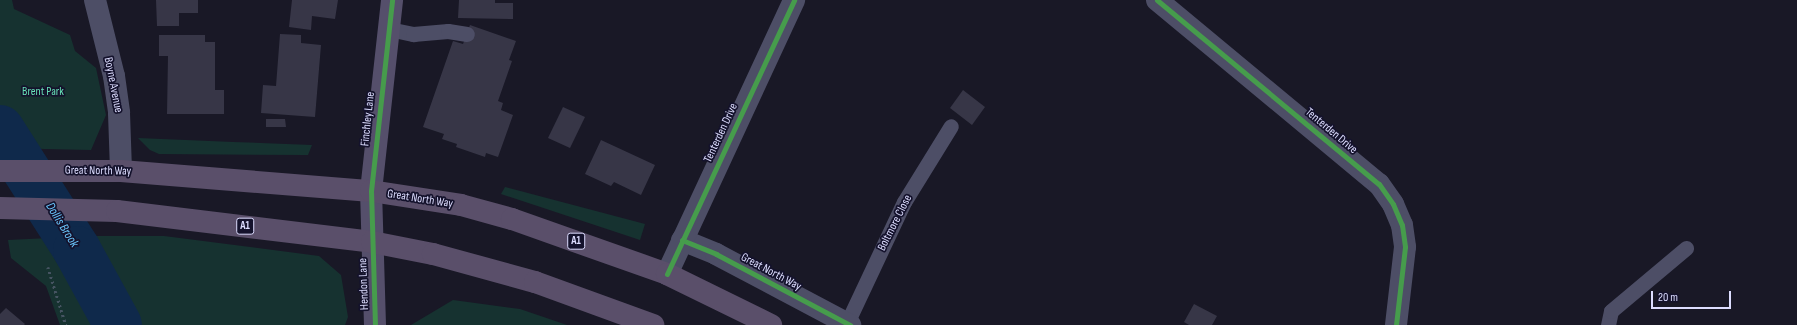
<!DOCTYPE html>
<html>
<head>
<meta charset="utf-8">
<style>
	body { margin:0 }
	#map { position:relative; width:1797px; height:325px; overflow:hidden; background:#191826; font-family:"Sofia Sans Condensed",sans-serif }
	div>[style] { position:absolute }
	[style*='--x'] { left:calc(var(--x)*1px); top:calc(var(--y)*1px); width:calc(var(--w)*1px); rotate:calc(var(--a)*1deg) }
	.green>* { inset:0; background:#163230 }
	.river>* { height:48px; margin:-24px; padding:0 24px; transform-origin:24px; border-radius:24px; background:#0f294b }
	.building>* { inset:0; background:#373647 }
	.path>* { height:2.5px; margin-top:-1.25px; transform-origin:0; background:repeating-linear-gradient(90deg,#465462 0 2px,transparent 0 5px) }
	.service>* { height:15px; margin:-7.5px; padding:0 7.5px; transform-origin:7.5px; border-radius:7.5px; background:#4d4e66 }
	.minor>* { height:22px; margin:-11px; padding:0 11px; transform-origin:11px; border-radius:11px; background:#4d4e66 }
	.primary>* { height:22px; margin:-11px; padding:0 11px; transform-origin:11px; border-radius:11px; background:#554f6b }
	.trunk>* { height:22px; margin:-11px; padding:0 11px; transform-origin:11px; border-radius:11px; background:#5a4f6a }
	.cycleway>* { height:5px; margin:-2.5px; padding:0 2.5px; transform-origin:2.5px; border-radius:2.5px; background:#469c4c }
	span { translate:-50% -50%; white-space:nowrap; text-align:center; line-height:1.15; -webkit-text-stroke:3.5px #14122c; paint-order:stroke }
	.shield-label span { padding:1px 3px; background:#14122c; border:1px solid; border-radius:3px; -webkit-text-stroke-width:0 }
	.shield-label { font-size:11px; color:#ddf; font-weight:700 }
	.street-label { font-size:12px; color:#ddf }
	.park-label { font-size:12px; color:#67e1b7 }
	.water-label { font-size:13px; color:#6bc7fe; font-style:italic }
	.scale { position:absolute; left:1651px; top:291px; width:80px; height:18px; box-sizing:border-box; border:2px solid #ddf; border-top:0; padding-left:5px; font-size:12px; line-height:14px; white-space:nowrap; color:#ddf; -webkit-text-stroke:3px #14122c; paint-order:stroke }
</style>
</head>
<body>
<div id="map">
	<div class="green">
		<div style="clip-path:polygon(0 0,12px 0,14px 9px,70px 35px,75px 51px,96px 68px,106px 115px,91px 150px,0 148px)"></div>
		<div style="clip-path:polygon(138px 138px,233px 142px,312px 145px,308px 155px,159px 154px,150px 150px)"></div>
		<div style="clip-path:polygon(505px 187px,645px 224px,640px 240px,501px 194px)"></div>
		<div style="clip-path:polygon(91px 236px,164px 236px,319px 256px,341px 275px,348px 317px,345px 325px,60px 325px,46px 286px,11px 258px,8px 240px)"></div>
		<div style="clip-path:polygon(453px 300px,520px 309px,567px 325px,411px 325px)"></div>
	</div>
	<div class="river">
		<div style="--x:0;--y:129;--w:143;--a:57.5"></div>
		<div style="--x:77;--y:250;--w:85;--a:61.3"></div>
	</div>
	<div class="building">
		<div style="clip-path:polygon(156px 0,198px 0,198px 13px,179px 13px,179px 26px,157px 26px)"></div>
		<div style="clip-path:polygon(292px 0,338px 0,335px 19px,312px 16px,311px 30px,289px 27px)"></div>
		<div style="clip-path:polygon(459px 0,495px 0,495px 3px,513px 3px,513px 19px,458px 18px)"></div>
		<div style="clip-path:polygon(470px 25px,516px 41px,509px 60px,512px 61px,498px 101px,503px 103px,501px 110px,513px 115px,498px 157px,486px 153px,485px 157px,456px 147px,457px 144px,442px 139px,444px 134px,423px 127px,453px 41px,463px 44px)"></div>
		<div style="clip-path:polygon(280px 34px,301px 35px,301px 43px,321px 45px,315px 117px,261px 113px,263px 85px,276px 86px)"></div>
		<div style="clip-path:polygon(159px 35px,205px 35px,205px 42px,215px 42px,215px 90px,224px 90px,224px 114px,167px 114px,168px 56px,159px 56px)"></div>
		<div style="clip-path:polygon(963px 90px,985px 107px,972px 125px,950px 108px)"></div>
		<div style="clip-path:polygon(563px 107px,585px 117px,570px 148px,548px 138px)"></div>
		<div style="clip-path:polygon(266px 119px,285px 119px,286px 127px,266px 127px)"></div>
		<div style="clip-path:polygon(601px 140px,655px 165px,641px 195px,614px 182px,611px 186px,585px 174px)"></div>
		<div style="clip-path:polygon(1194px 304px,1217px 316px,1212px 325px,1189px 325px,1184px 322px)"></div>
		<div style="clip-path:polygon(6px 308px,25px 324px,24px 325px,0 325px,0 314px)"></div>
	</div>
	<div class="path">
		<div style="--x:48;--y:267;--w:61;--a:72.8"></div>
	</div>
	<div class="service">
		<div style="--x:389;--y:29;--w:25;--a:12"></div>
		<div style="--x:413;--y:34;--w:35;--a:-5"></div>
		<div style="--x:448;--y:31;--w:19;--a:9"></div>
		<div style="--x:847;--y:323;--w:134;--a:-64.8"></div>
		<div style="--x:904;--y:202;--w:89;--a:-58.3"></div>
		<div style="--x:1608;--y:325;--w:14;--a:-78"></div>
		<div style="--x:1611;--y:311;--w:98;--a:-40"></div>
	</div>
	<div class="minor">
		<div style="--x:95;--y:0;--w:78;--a:76"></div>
		<div style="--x:114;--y:76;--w:37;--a:82"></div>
		<div style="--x:119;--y:113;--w:58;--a:88"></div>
		<div style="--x:1157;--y:0;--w:288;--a:39.7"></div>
		<div style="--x:1379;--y:184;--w:24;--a:55"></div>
		<div style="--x:1393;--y:204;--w:23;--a:67"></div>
		<div style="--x:1402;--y:225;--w:22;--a:82"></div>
		<div style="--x:1405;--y:247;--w:79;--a:96.6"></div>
		<div style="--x:682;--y:240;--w:37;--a:22"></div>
		<div style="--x:716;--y:254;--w:152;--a:27.9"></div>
		<div style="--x:667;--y:274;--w:302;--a:-65.1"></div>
	</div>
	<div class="primary">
		<div style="--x:375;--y:325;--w:134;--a:-91.7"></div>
		<div style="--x:371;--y:191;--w:192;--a:-83.7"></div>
	</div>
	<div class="trunk">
		<div style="--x:0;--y:171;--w:121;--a:0"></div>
		<div style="--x:121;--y:171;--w:251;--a:4.6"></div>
		<div style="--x:371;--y:191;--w:91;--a:8.8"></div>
		<div style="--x:461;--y:205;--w:53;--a:15.4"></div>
		<div style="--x:512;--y:219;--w:164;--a:19.5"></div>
		<div style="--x:667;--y:274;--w:116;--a:26.1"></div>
		<div style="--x:0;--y:208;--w:117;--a:1.5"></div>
		<div style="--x:117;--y:211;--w:257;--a:6.9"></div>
		<div style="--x:372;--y:242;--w:62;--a:11.1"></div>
		<div style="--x:433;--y:254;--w:106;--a:15.4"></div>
		<div style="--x:535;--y:282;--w:126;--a:20"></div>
	</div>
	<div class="cycleway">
		<div style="--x:1157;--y:0;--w:288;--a:39.7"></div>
		<div style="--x:1379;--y:184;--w:24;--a:55"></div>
		<div style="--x:1393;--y:204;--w:23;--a:67"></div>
		<div style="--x:1402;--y:225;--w:22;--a:82"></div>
		<div style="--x:1405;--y:247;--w:79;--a:96.6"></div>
		<div style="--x:682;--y:240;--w:37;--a:22"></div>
		<div style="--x:716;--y:254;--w:152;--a:27.9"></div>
		<div style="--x:667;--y:274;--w:302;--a:-65.1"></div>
		<div style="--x:375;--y:325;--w:134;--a:-91.7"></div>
		<div style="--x:371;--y:191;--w:192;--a:-83.7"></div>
	</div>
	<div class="shield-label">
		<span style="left:245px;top:226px">A1</span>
		<span style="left:576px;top:241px">A1</span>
	</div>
	<div class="street-label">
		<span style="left:113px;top:85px;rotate:79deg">Boyne Avenue</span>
		<span style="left:368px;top:119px;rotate:-84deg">Finchley Lane</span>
		<span style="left:1331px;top:131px;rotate:40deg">Tenterden Drive</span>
		<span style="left:721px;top:133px;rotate:-65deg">Tenterden Drive</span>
		<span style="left:98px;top:171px;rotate:1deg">Great North Way</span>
		<span style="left:420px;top:199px;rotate:9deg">Great North Way</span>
		<span style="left:895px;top:223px;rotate:-63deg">Boltmore Close</span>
		<span style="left:771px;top:272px;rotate:28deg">Great North Way</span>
		<span style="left:364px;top:284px;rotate:-92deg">Hendon Lane</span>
	</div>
	<div class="park-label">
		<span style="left:43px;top:92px">Brent Park</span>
	</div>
	<div class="water-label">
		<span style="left:62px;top:225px;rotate:58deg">Dollis Brook</span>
	</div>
	<div class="scale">20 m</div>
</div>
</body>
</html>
